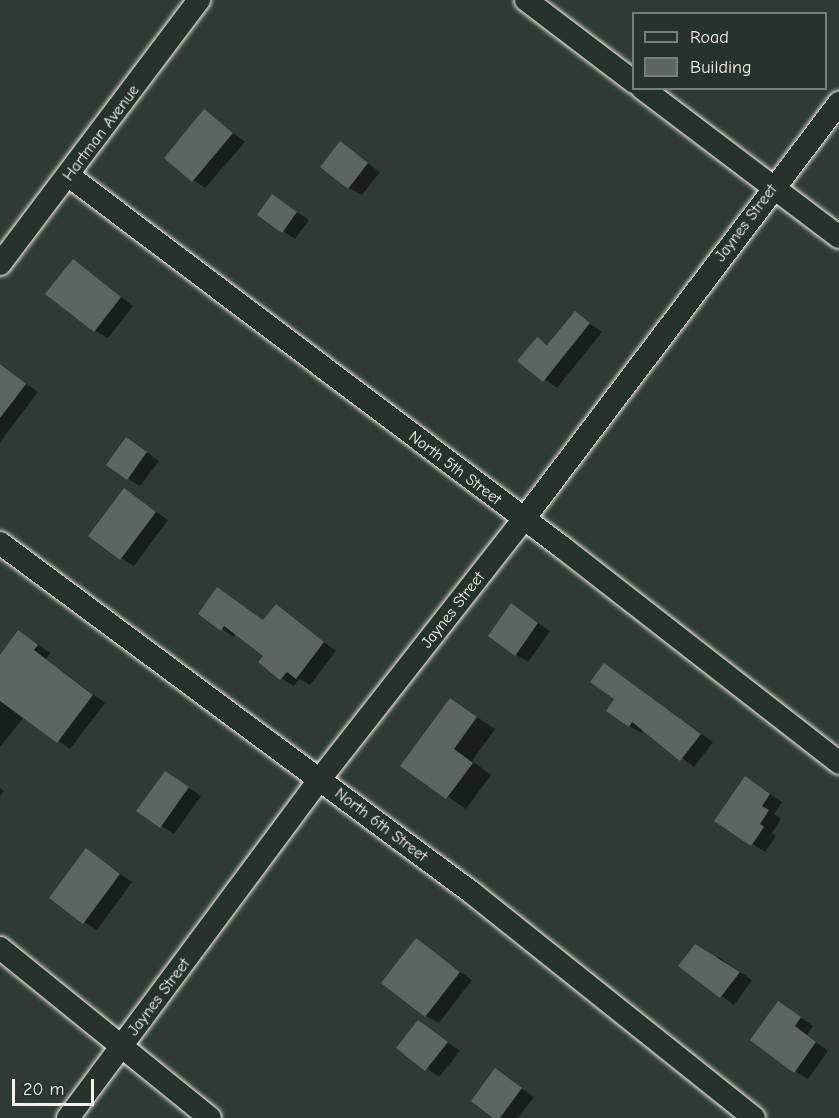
<!DOCTYPE html>
<html>
<head>
<meta charset="utf-8">
<style>
	body { margin:0 }
	#map { position:relative; width:839px; height:1118px; overflow:hidden; background:#2e3b34; font-family:"Comic Neue",sans-serif }
	div>[style] { position:absolute }
	[style*='--x'] { left:calc(var(--x)*1px); top:calc(var(--y)*1px); width:calc(var(--w)*1px); rotate:calc(var(--a)*1deg) }
	.shadow>* { inset:0; background:#0007 }
	.building>* { inset:0; background:#5c655e }
	.roads { filter:drop-shadow(0 0 2px #f4f1e8) drop-shadow(0 0 2px #f4f1e8) }
	.minor>* { height:22px; margin:-11px; padding:0 11px; transform-origin:11px; border-radius:11px; background:#26332d }
	span { translate:-50% -50%; white-space:nowrap; text-align:center; line-height:1.15; -webkit-text-stroke:5px #26332d; paint-order:stroke }
	.street-label { font-size:16px; color:#f4f1e8 }
	.legend { position:absolute; left:632px; top:12px; width:195px; height:78px; box-sizing:border-box; background:#26332d; border:2px solid #787f78; margin:0; padding:8px 10px; list-style:none; font-size:18px; color:#f4f1e8 }
	.legend li { display:flex; align-items:center; gap:12px; height:30px }
	.legend b { width:30px; border:2px solid #787f78 }
	.scale { position:absolute; left:12px; top:1079px; width:82px; height:27px; box-sizing:border-box; border:3px solid #f4f1e8; border-top:0; padding-left:8px; font-size:18px; line-height:21px; white-space:nowrap; color:#f4f1e8; -webkit-text-stroke:4px #26332d; paint-order:stroke }
</style>
</head>
<body>
<div id="map">
	<div class="shadow">
		<div style="clip-path:polygon(205px 111px,245px 142px,205px 188px,193px 180px)"></div>
		<div style="clip-path:polygon(340px 143px,380px 172px,362px 195px,349px 188px)"></div>
		<div style="clip-path:polygon(272px 196px,309px 220px,295px 239px,283px 231px)"></div>
		<div style="clip-path:polygon(73px 261px,133px 306px,108px 338px,95px 331px)"></div>
		<div style="clip-path:polygon(575px 313px,602px 332px,557px 388px,519px 361px,537px 339px,549px 345px)"></div>
		<div style="clip-path:polygon(0 366px,38px 392px,0 442px)"></div>
		<div style="clip-path:polygon(139px 447px,159px 461px,140px 486px,128px 479px)"></div>
		<div style="clip-path:polygon(124px 490px,168px 520px,134px 566px,121px 558px)"></div>
		<div style="clip-path:polygon(217px 589px,265px 621px,276px 606px,336px 651px,310px 685px,299px 679px,294px 686px,281px 678px,265px 656px,237px 633px,234px 637px,222px 629px)"></div>
		<div style="clip-path:polygon(512px 605px,550px 631px,528px 662px,515px 654px)"></div>
		<div style="clip-path:polygon(31px 640px,50px 653px,46px 659px,105px 703px,70px 749px,24px 717px,0 747px,0 657px)"></div>
		<div style="clip-path:polygon(605px 665px,713px 742px,694px 767px,644px 730px,642px 733px,629px 726px)"></div>
		<div style="clip-path:polygon(451px 700px,495px 729px,472px 761px,491px 775px,466px 809px,403px 766px)"></div>
		<div style="clip-path:polygon(746px 778px,782px 802px,774px 814px,781px 819px,772px 833px,776px 836px,765px 852px,716px 820px)"></div>
		<div style="clip-path:polygon(178px 780px,201px 796px,174px 834px,138px 811px)"></div>
		<div style="clip-path:polygon(0 788px,4px 791px,0 796px)"></div>
		<div style="clip-path:polygon(86px 850px,132px 882px,97px 930px,84px 922px)"></div>
		<div style="clip-path:polygon(416px 940px,472px 980px,439px 1023px,426px 1016px)"></div>
		<div style="clip-path:polygon(718px 957px,752px 980px,734px 1005px,680px 966px)"></div>
		<div style="clip-path:polygon(779px 1003px,813px 1026px,807px 1035px,828px 1051px,808px 1079px,795px 1071px)"></div>
		<div style="clip-path:polygon(418px 1022px,460px 1051px,439px 1077px,398px 1048px)"></div>
		<div style="clip-path:polygon(496px 1070px,534px 1097px,518px 1118px,495px 1118px)"></div>
	</div>
	<div class="building">
		<div style="clip-path:polygon(204px 109px,233px 133px,192px 182px,164px 158px)"></div>
		<div style="clip-path:polygon(340px 141px,368px 163px,348px 189px,320px 167px)"></div>
		<div style="clip-path:polygon(272px 194px,297px 212px,282px 233px,257px 215px)"></div>
		<div style="clip-path:polygon(73px 259px,121px 297px,94px 332px,45px 294px)"></div>
		<div style="clip-path:polygon(575px 311px,590px 323px,543px 382px,517px 361px,537px 337px,547px 345px)"></div>
		<div style="clip-path:polygon(0 364px,26px 384px,0 418px)"></div>
		<div style="clip-path:polygon(126px 437px,147px 452px,127px 480px,106px 465px)"></div>
		<div style="clip-path:polygon(124px 488px,156px 512px,120px 560px,88px 536px)"></div>
		<div style="clip-path:polygon(217px 587px,263px 620px,276px 604px,324px 642px,296px 679px,287px 672px,280px 680px,258px 662px,263px 656px,224px 626px,221px 631px,198px 614px)"></div>
		<div style="clip-path:polygon(511px 603px,538px 623px,515px 656px,488px 636px)"></div>
		<div style="clip-path:polygon(18px 630px,38px 645px,34px 650px,93px 695px,57px 743px,0 701px,0 655px)"></div>
		<div style="clip-path:polygon(604px 663px,701px 734px,680px 761px,632px 722px,629px 727px,606px 711px,614px 699px,590px 682px)"></div>
		<div style="clip-path:polygon(450px 698px,477px 717px,454px 749px,473px 763px,446px 799px,400px 766px)"></div>
		<div style="clip-path:polygon(165px 771px,189px 787px,160px 828px,136px 811px)"></div>
		<div style="clip-path:polygon(745px 776px,770px 794px,762px 806px,769px 810px,760px 824px,764px 827px,751px 846px,714px 821px)"></div>
		<div style="clip-path:polygon(86px 848px,120px 874px,83px 924px,49px 898px)"></div>
		<div style="clip-path:polygon(416px 938px,460px 972px,425px 1017px,381px 983px)"></div>
		<div style="clip-path:polygon(695px 944px,740px 972px,720px 998px,678px 966px)"></div>
		<div style="clip-path:polygon(778px 1001px,801px 1017px,795px 1026px,816px 1042px,794px 1073px,750px 1040px)"></div>
		<div style="clip-path:polygon(418px 1020px,448px 1042px,425px 1071px,396px 1048px)"></div>
		<div style="clip-path:polygon(495px 1068px,522px 1088px,500px 1118px,493px 1118px,471px 1101px)"></div>
	</div>
	<div class="roads">
		<div class="minor">
			<div style="--x:526;--y:0;--w:136;--a:37.2"></div>
			<div style="--x:642;--y:88;--w:247;--a:37.1"></div>
			<div style="--x:69;--y:176;--w:617;--a:36.96"></div>
			<div style="--x:562;--y:547;--w:351;--a:37.9"></div>
			<div style="--x:0;--y:264;--w:331;--a:-53"></div>
			<div style="--x:0;--y:543;--w:586;--a:36.54"></div>
			<div style="--x:471;--y:892;--w:362;--a:38.6"></div>
			<div style="--x:0;--y:948;--w:270;--a:39"></div>
			<div style="--x:68;--y:1118;--w:422;--a:-53.4"></div>
			<div style="--x:320;--y:779;--w:330;--a:-51.9"></div>
			<div style="--x:524;--y:519;--w:522;--a:-52.87"></div>
		</div>
	</div>
	<div class="street-label">
		<span style="left:101px;top:133px;rotate:-53deg">Hartman Avenue</span>
		<span style="left:746px;top:223px;rotate:-53deg">Jaynes Street</span>
		<span style="left:455px;top:468px;rotate:37deg">North 5th Street</span>
		<span style="left:453px;top:610px;rotate:-52deg">Jaynes Street</span>
		<span style="left:381px;top:825px;rotate:37deg">North 6th Street</span>
		<span style="left:159px;top:997px;rotate:-53deg">Jaynes Street</span>
	</div>
	<ul class="legend">
	<li><b style="height:8px;background:#26332d"></b>Road</li>
	<li><b style="height:16px;background:#5c655e"></b>Building</li>
	</ul>
	<div class="scale">20 m</div>
</div>
</body>
</html>
